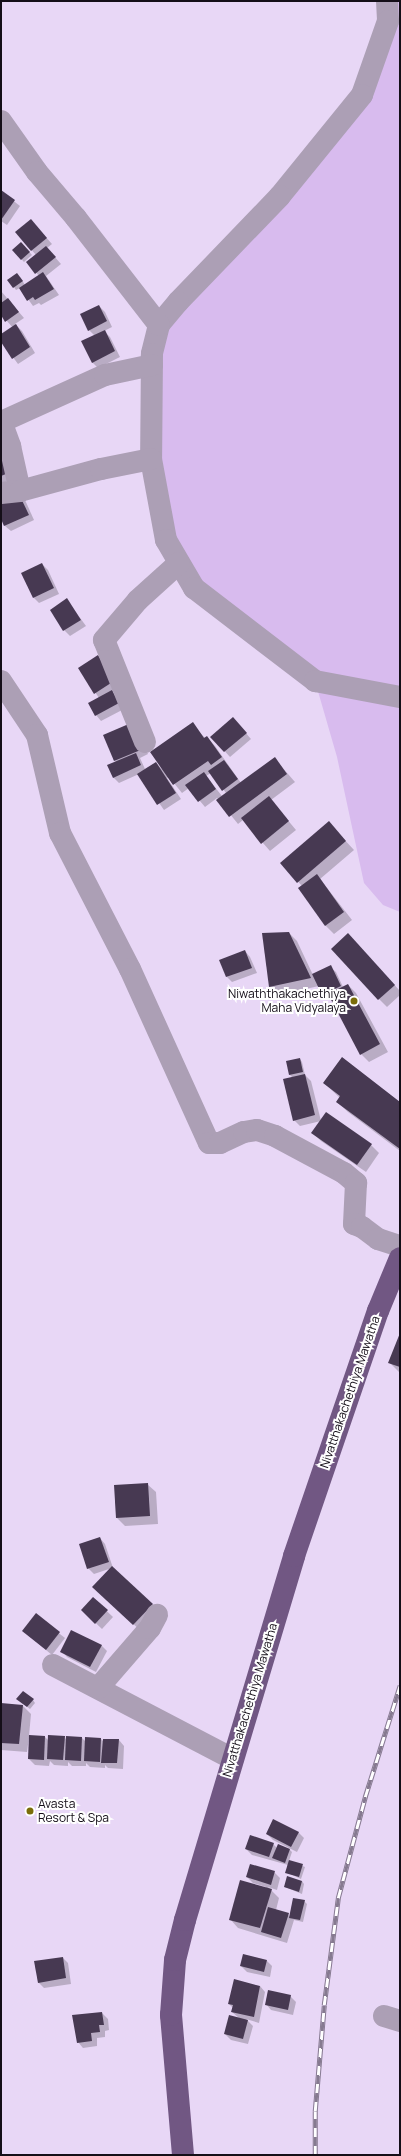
<!DOCTYPE html>
<html>
<head>
<meta charset="utf-8">
<style>
	body { margin:0 }
	#map { position:relative; width:401px; height:2156px; overflow:hidden; background:#e8d7f6; font-family:Manrope,sans-serif }
	div>[style] { position:absolute }
	[style*='--x'] { left:calc(var(--x)*1px); top:calc(var(--y)*1px); width:calc(var(--w)*1px); rotate:calc(var(--a)*1deg) }
	.green>* { inset:0; background:#d8bbee }
	.shadow>* { inset:0; background:#0003 }
	.building>* { inset:0; background:#473952 }
	.minor>* { height:22px; margin:-11px; padding:0 11px; transform-origin:11px; border-radius:11px; background:#ac9fb5 }
	.highway>* { height:22px; margin:-11px; padding:0 11px; transform-origin:11px; border-radius:11px; background:#715783 }
	.rail>* { height:4.5px; margin-top:-2.25px; transform-origin:0; background:repeating-linear-gradient(90deg,#fff 0 9px,#867a90 0 18px); box-sizing:border-box; border-block:1px solid #867a90 }
	.dots>* { width:11px; height:11px; translate:-50% -50%; box-sizing:border-box; border:2px solid #fff; border-radius:50% }
	span { translate:-50% -50%; white-space:nowrap; text-align:center; line-height:1.15; -webkit-text-stroke:4px #fff; paint-order:stroke }
	.poi-label { font-size:12px; color:#140e18 }
	.right { translate:-100% -50%; text-align:right }
	.left { translate:0 -50%; text-align:left }
	.street-label { font-size:12px; color:#140e18 }
	.frame { position:absolute; inset:0; border:2px solid #140e18; pointer-events:none }
</style>
</head>
<body>
<div id="map">
	<div class="green">
		<div style="clip-path:polygon(387px 1px,400px 1px,400px 912px,383px 905px,364px 883px,337px 757px,315px 681px,194px 588px,166px 540px,151px 459px,159px 325px,362px 95px)"></div>
	</div>
	<div class="shadow">
		<div style="clip-path:polygon(1px 191px,20px 206px,7px 225px,1px 221px)"></div>
		<div style="clip-path:polygon(36px 226px,52px 244px,47px 248px,61px 264px,46px 276px,59px 295px,41px 305px,39px 303px,33px 306px,20px 288px,16px 290px,9px 280px,20px 277px,25px 285px,39px 276px,27px 262px,36px 255px,16px 232px)"></div>
		<div style="clip-path:polygon(24px 246px,32px 255px,24px 262px,13px 250px)"></div>
		<div style="clip-path:polygon(1px 291px,24px 318px,15px 324px,22px 331px,35px 353px,18px 364px,1px 341px,1px 335px,13px 328px,1px 314px)"></div>
		<div style="clip-path:polygon(99px 306px,105px 312px,112px 327px,104px 331px,110px 337px,120px 357px,98px 368px,92px 362px,95px 336px,89px 330px)"></div>
		<div style="clip-path:polygon(1px 438px,17px 477px,1px 484px)"></div>
		<div style="clip-path:polygon(25px 500px,34px 520px,11px 531px,5px 526px,1px 517px,1px 503px)"></div>
		<div style="clip-path:polygon(42px 564px,48px 570px,59px 594px,39px 603px,34px 598px)"></div>
		<div style="clip-path:polygon(67px 600px,86px 626px,70px 636px,64px 630px)"></div>
		<div style="clip-path:polygon(79px 668px,119px 687px,112px 691px,124px 709px,101px 721px,96px 715px,99px 698px)"></div>
		<div style="clip-path:polygon(evenodd,192px 724px,205px 738px,207px 737px,215px 746px,241px 783px,274px 758px,295px 782px,271px 800px,296px 830px,270px 851px,243px 820px,238px 824px,217px 798px,205px 807px,189px 788px,182px 793px,169px 777px,167px 778px,181px 799px,164px 810px,139px 774px,119px 783px,113px 777px,116px 762px,115px 761px,137px 730px,148px 754px,140px 758px,145px 769px,156px 763px,162px 769px,192px 724px,211px 773px,226px 793px,222px 796px,206px 776px,211px 773px)"></div>
		<div style="clip-path:polygon(238px 724px,251px 739px,230px 757px,212px 737px)"></div>
		<div style="clip-path:polygon(329px 823px,354px 850px,320px 879px,352px 920px,334px 934px,325px 925px,302px 886px,281px 863px)"></div>
		<div style="clip-path:polygon(289px 933px,297px 941px,313px 975px,330px 967px,336px 972px,343px 987px,348px 985px,356px 993px,388px 1052px,369px 1062px,361px 1054px,331px 999px,329px 1000px,323px 994px,319px 986px,278px 995px,269px 986px)"></div>
		<div style="clip-path:polygon(356px 943px,400px 991px,400px 995px,387px 1007px,379px 999px)"></div>
		<div style="clip-path:polygon(245px 951px,250px 957px,257px 973px,232px 982px,227px 977px)"></div>
		<div style="clip-path:polygon(300px 1059px,302px 1062px,305px 1075px,311px 1081px,321px 1121px,300px 1126px,294px 1120px,293px 1078px,290px 1075px,287px 1062px)"></div>
		<div style="clip-path:polygon(324px 1083px,400px 1102px,400px 1151px,348px 1112px,337px 1102px,340px 1098px)"></div>
		<div style="clip-path:polygon(313px 1133px,371px 1145px,379px 1153px,366px 1172px,321px 1141px)"></div>
		<div style="clip-path:polygon(400px 1335px,400px 1373px,390px 1363px)"></div>
		<div style="clip-path:polygon(147px 1484px,156px 1492px,158px 1524px,125px 1526px,117px 1518px)"></div>
		<div style="clip-path:polygon(100px 1538px,105px 1544px,113px 1568px,160px 1613px,142px 1632px,102px 1595px,112px 1568px,94px 1574px,88px 1568px)"></div>
		<div style="clip-path:polygon(93px 1598px,113px 1617px,102px 1629px,82px 1610px)"></div>
		<div style="clip-path:polygon(36px 1615px,65px 1638px,52px 1655px,23px 1631px)"></div>
		<div style="clip-path:polygon(101px 1645px,107px 1651px,96px 1672px,67px 1657px,62px 1651px)"></div>
		<div style="clip-path:polygon(33px 1700px,35px 1703px,30px 1709px,20px 1701px)"></div>
		<div style="clip-path:polygon(1px 1704px,23px 1706px,31px 1714px,29px 1736px,45px 1737px,49px 1741px,64px 1737px,67px 1740px,82px 1738px,86px 1742px,101px 1739px,104px 1742px,119px 1740px,124px 1746px,123px 1769px,108px 1768px,105px 1765px,105px 1768px,90px 1767px,86px 1763px,86px 1766px,72px 1766px,68px 1762px,68px 1766px,54px 1765px,50px 1761px,49px 1766px,35px 1765px,29px 1759px,30px 1737px,29px 1737px,27px 1752px,1px 1750px)"></div>
		<div style="clip-path:polygon(298px 1832px,304px 1838px,297px 1852px,273px 1840px,267px 1834px)"></div>
		<div style="clip-path:polygon(273px 1844px,277px 1848px,289px 1849px,292px 1852px,289px 1861px,305px 1867px,301px 1879px,286px 1872px,288px 1865px,252px 1855px,246px 1849px)"></div>
		<div style="clip-path:polygon(274px 1872px,280px 1878px,277px 1890px,268px 1887px,279px 1898px,276px 1910px,290px 1916px,304px 1901px,307px 1904px,303px 1922px,294px 1920px,287px 1943px,238px 1928px,230px 1919px,266px 1889px,266px 1887px,253px 1883px,247px 1877px)"></div>
		<div style="clip-path:polygon(302px 1881px,304px 1884px,302px 1894px,285px 1887px)"></div>
		<div style="clip-path:polygon(63px 1958px,68px 1963px,71px 1984px,44px 1988px,38px 1982px)"></div>
		<div style="clip-path:polygon(267px 1961px,272px 1966px,270px 1977px,247px 1972px,241px 1966px)"></div>
		<div style="clip-path:polygon(260px 1986px,265px 1992px,259px 2023px,246px 2019px,253px 2026px,248px 2044px,231px 2040px,225px 2034px,239px 2018px,232px 2012px,233px 2008px,229px 2004px)"></div>
		<div style="clip-path:polygon(290px 1996px,296px 2002px,293px 2015px,271px 2010px,266px 2004px)"></div>
		<div style="clip-path:polygon(102px 2013px,108px 2019px,109px 2030px,105px 2031px,105px 2037px,97px 2038px,97px 2046px,83px 2048px,78px 2042px)"></div>
	</div>
	<div class="building">
		<div style="clip-path:polygon(1px 190px,15px 200px,1px 220px)"></div>
		<div style="clip-path:polygon(31px 219px,47px 238px,31px 251px,15px 232px)"></div>
		<div style="clip-path:polygon(21px 242px,30px 252px,21px 260px,12px 250px)"></div>
		<div style="clip-path:polygon(46px 246px,56px 257px,35px 274px,26px 262px)"></div>
		<div style="clip-path:polygon(43px 272px,54px 289px,35px 300px,33px 297px,27px 301px,19px 288px)"></div>
		<div style="clip-path:polygon(17px 273px,23px 281px,13px 288px,7px 280px)"></div>
		<div style="clip-path:polygon(8px 298px,19px 312px,5px 322px,1px 315px,1px 303px)"></div>
		<div style="clip-path:polygon(99px 305px,107px 321px,88px 331px,80px 314px)"></div>
		<div style="clip-path:polygon(16px 324px,30px 347px,12px 359px,1px 342px,1px 334px)"></div>
		<div style="clip-path:polygon(105px 330px,115px 351px,92px 363px,81px 341px)"></div>
		<div style="clip-path:polygon(1px 440px,13px 471px,1px 476px)"></div>
		<div style="clip-path:polygon(19px 494px,29px 515px,4px 526px,1px 519px,1px 502px)"></div>
		<div style="clip-path:polygon(42px 563px,54px 588px,33px 598px,21px 573px)"></div>
		<div style="clip-path:polygon(67px 598px,81px 620px,63px 631px,50px 610px)"></div>
		<div style="clip-path:polygon(98px 655px,114px 681px,94px 694px,78px 668px)"></div>
		<div style="clip-path:polygon(112px 690px,119px 703px,95px 716px,88px 703px)"></div>
		<div style="clip-path:polygon(233px 717px,247px 733px,224px 752px,210px 737px)"></div>
		<div style="clip-path:polygon(193px 722px,204px 738px,207px 736px,222px 757px,211px 765px,208px 761px,173px 785px,150px 752px)"></div>
		<div style="clip-path:polygon(131px 723px,143px 749px,114px 761px,103px 735px)"></div>
		<div style="clip-path:polygon(136px 753px,141px 765px,113px 778px,107px 765px)"></div>
		<div style="clip-path:polygon(275px 757px,287px 774px,229px 817px,216px 800px)"></div>
		<div style="clip-path:polygon(224px 760px,238px 779px,222px 791px,208px 771px)"></div>
		<div style="clip-path:polygon(156px 762px,176px 793px,157px 805px,137px 774px)"></div>
		<div style="clip-path:polygon(204px 772px,216px 789px,198px 802px,185px 785px)"></div>
		<div style="clip-path:polygon(269px 796px,289px 821px,261px 844px,241px 818px)"></div>
		<div style="clip-path:polygon(329px 821px,346px 841px,297px 883px,280px 863px)"></div>
		<div style="clip-path:polygon(317px 874px,344px 912px,325px 926px,298px 888px)"></div>
		<div style="clip-path:polygon(289px 932px,311px 978px,269px 987px,262px 933px)"></div>
		<div style="clip-path:polygon(348px 933px,395px 985px,378px 1000px,331px 949px)"></div>
		<div style="clip-path:polygon(245px 950px,252px 968px,226px 977px,219px 960px)"></div>
		<div style="clip-path:polygon(331px 965px,341px 986px,322px 995px,312px 974px)"></div>
		<div style="clip-path:polygon(348px 984px,380px 1044px,360px 1055px,328px 994px)"></div>
		<div style="clip-path:polygon(342px 1057px,400px 1102px,400px 1149px,336px 1102px,340px 1096px,323px 1083px)"></div>
		<div style="clip-path:polygon(300px 1058px,303px 1072px,289px 1075px,286px 1061px)"></div>
		<div style="clip-path:polygon(305px 1074px,315px 1115px,293px 1121px,283px 1079px)"></div>
		<div style="clip-path:polygon(326px 1112px,372px 1144px,357px 1165px,311px 1133px)"></div>
		<div style="clip-path:polygon(400px 1333px,400px 1367px,388px 1363px)"></div>
		<div style="clip-path:polygon(148px 1483px,150px 1516px,116px 1518px,114px 1485px)"></div>
		<div style="clip-path:polygon(100px 1537px,109px 1562px,87px 1569px,79px 1544px)"></div>
		<div style="clip-path:polygon(112px 1566px,153px 1604px,133px 1625px,92px 1587px)"></div>
		<div style="clip-path:polygon(93px 1597px,108px 1610px,95px 1624px,81px 1610px)"></div>
		<div style="clip-path:polygon(36px 1613px,60px 1632px,46px 1650px,22px 1631px)"></div>
		<div style="clip-path:polygon(71px 1630px,102px 1645px,90px 1667px,60px 1652px)"></div>
		<div style="clip-path:polygon(23px 1691px,34px 1699px,27px 1707px,16px 1699px)"></div>
		<div style="clip-path:polygon(1px 1703px,23px 1705px,19px 1744px,1px 1743px)"></div>
		<div style="clip-path:polygon(29px 1735px,45px 1736px,44px 1760px,28px 1759px)"></div>
		<div style="clip-path:polygon(48px 1735px,65px 1736px,63px 1760px,47px 1759px)"></div>
		<div style="clip-path:polygon(66px 1736px,82px 1737px,81px 1761px,65px 1760px)"></div>
		<div style="clip-path:polygon(85px 1737px,101px 1738px,100px 1762px,84px 1761px)"></div>
		<div style="clip-path:polygon(103px 1739px,119px 1739px,117px 1763px,101px 1763px)"></div>
		<div style="clip-path:polygon(273px 1819px,299px 1832px,291px 1847px,266px 1834px)"></div>
		<div style="clip-path:polygon(250px 1835px,274px 1843px,269px 1857px,245px 1849px)"></div>
		<div style="clip-path:polygon(278px 1844px,290px 1849px,285px 1863px,272px 1858px)"></div>
		<div style="clip-path:polygon(289px 1860px,303px 1864px,299px 1877px,285px 1873px)"></div>
		<div style="clip-path:polygon(250px 1864px,275px 1871px,271px 1885px,246px 1877px)"></div>
		<div style="clip-path:polygon(287px 1876px,302px 1881px,299px 1892px,284px 1887px)"></div>
		<div style="clip-path:polygon(240px 1880px,272px 1889px,260px 1928px,229px 1920px)"></div>
		<div style="clip-path:polygon(293px 1898px,305px 1900px,300px 1920px,289px 1918px)"></div>
		<div style="clip-path:polygon(268px 1907px,289px 1913px,281px 1938px,261px 1932px)"></div>
		<div style="clip-path:polygon(243px 1954px,267px 1960px,264px 1972px,240px 1966px)"></div>
		<div style="clip-path:polygon(63px 1957px,66px 1978px,38px 1983px,34px 1961px)"></div>
		<div style="clip-path:polygon(234px 1979px,260px 1986px,254px 2017px,231px 2012px,233px 2005px,228px 2004px)"></div>
		<div style="clip-path:polygon(268px 1990px,291px 1995px,288px 2010px,265px 2005px)"></div>
		<div style="clip-path:polygon(102px 2012px,104px 2025px,99px 2025px,100px 2032px,91px 2033px,92px 2041px,77px 2043px,72px 2015px)"></div>
		<div style="clip-path:polygon(229px 2015px,248px 2020px,243px 2039px,224px 2034px)"></div>
	</div>
	<div class="minor">
		<div style="--x:387;--y:1;--w:20;--a:87"></div>
		<div style="--x:388;--y:21;--w:78;--a:109.4"></div>
		<div style="--x:362;--y:95;--w:130;--a:129.1"></div>
		<div style="--x:280;--y:196;--w:147;--a:133.9"></div>
		<div style="--x:178;--y:302;--w:30;--a:130"></div>
		<div style="--x:159;--y:325;--w:30;--a:104"></div>
		<div style="--x:152;--y:354;--w:105;--a:90.5"></div>
		<div style="--x:151;--y:459;--w:82;--a:79.5"></div>
		<div style="--x:166;--y:540;--w:56;--a:59.7"></div>
		<div style="--x:194;--y:588;--w:153;--a:37.5"></div>
		<div style="--x:315;--y:681;--w:86;--a:10.7"></div>
		<div style="--x:1;--y:121;--w:62;--a:54.8"></div>
		<div style="--x:37;--y:172;--w:60;--a:49.7"></div>
		<div style="--x:76;--y:218;--w:135;--a:52.2"></div>
		<div style="--x:1;--y:421;--w:27;--a:70"></div>
		<div style="--x:10;--y:446;--w:46;--a:77.5"></div>
		<div style="--x:1;--y:422;--w:114;--a:-24.3"></div>
		<div style="--x:105;--y:375;--w:48;--a:-12"></div>
		<div style="--x:1;--y:493;--w:19;--a:-6"></div>
		<div style="--x:20;--y:491;--w:84;--a:-15.2"></div>
		<div style="--x:101;--y:469;--w:51;--a:-11.3"></div>
		<div style="--x:1;--y:681;--w:65;--a:56.3"></div>
		<div style="--x:37;--y:735;--w:101;--a:76.8"></div>
		<div style="--x:60;--y:833;--w:153;--a:62.8"></div>
		<div style="--x:130;--y:969;--w:191;--a:65.6"></div>
		<div style="--x:209;--y:1143;--w:11;--a:0"></div>
		<div style="--x:220;--y:1143;--w:26;--a:-25"></div>
		<div style="--x:244;--y:1132;--w:13;--a:-9"></div>
		<div style="--x:257;--y:1130;--w:19;--a:18"></div>
		<div style="--x:275;--y:1136;--w:78;--a:28.2"></div>
		<div style="--x:344;--y:1173;--w:16;--a:40"></div>
		<div style="--x:356;--y:1183;--w:41;--a:92.8"></div>
		<div style="--x:354;--y:1224;--w:9;--a:21"></div>
		<div style="--x:362;--y:1227;--w:20;--a:37"></div>
		<div style="--x:378;--y:1239;--w:23;--a:18"></div>
		<div style="--x:145;--y:742;--w:110;--a:-111.9"></div>
		<div style="--x:104;--y:640;--w:52;--a:-49.6"></div>
		<div style="--x:138;--y:600;--w:55;--a:-42.1"></div>
		<div style="--x:53;--y:1665;--w:203;--a:27.6"></div>
		<div style="--x:98;--y:1688;--w:79;--a:-49.1"></div>
		<div style="--x:150;--y:1628;--w:15;--a:-62"></div>
		<div style="--x:384;--y:2016;--w:17;--a:17"></div>
	</div>
	<div class="highway">
		<div style="--x:183;--y:2155;--w:141;--a:-94.9"></div>
		<div style="--x:171;--y:2015;--w:55;--a:-85.8"></div>
		<div style="--x:175;--y:1960;--w:41;--a:-76"></div>
		<div style="--x:185;--y:1920;--w:380;--a:-73.3"></div>
		<div style="--x:294;--y:1556;--w:259;--a:-71.1"></div>
		<div style="--x:378;--y:1311;--w:57;--a:-67.5"></div>
	</div>
	<div class="rail">
		<div style="--x:315;--y:2155;--w:44;--a:-90"></div>
		<div style="--x:315;--y:2111;--w:106;--a:-85.1"></div>
		<div style="--x:324;--y:2005;--w:108;--a:-82.5"></div>
		<div style="--x:338;--y:1898;--w:105;--a:-75"></div>
		<div style="--x:365;--y:1797;--w:117;--a:-72.6"></div>
	</div>
	<div class="dots">
		<div style="left:354px;top:1001px;background:#7a6d09"></div>
		<div style="left:30px;top:1811px;background:#7a6d09"></div>
	</div>
	<div class="poi-label">
		<span class="right" style="left:346px;top:1001px">Niwaththakachethiya<br>Maha Vidyalaya</span>
		<span class="left" style="left:38px;top:1811px">Avasta<br>Resort &amp; Spa</span>
	</div>
	<div class="street-label">
		<span style="left:350px;top:1392px;rotate:-71deg">Nivatthakachethiya Mawatha</span>
		<span style="left:250px;top:1700px;rotate:-73deg">Nivatthakachethiya Mawatha</span>
	</div>
	<div class="frame"></div>
</div>
</body>
</html>
